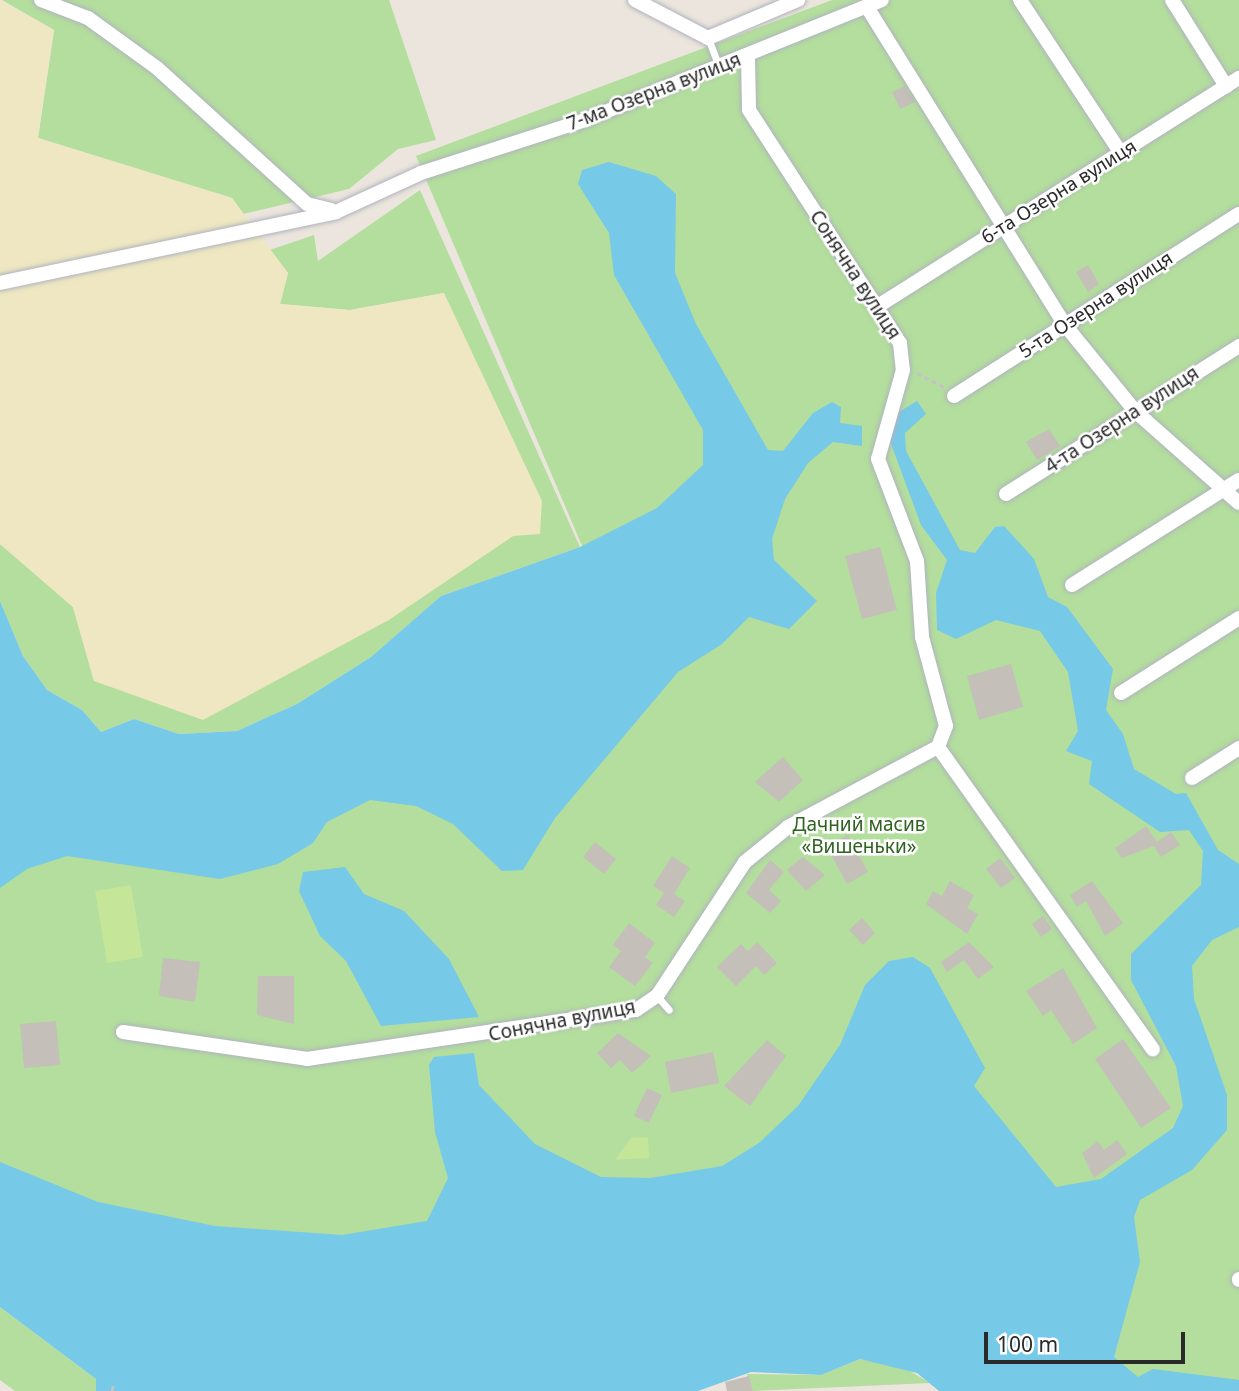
<!DOCTYPE html>
<html>
<head>
<meta charset="utf-8">
<style>
	body { margin:0 }
	#map { position:relative; width:1239px; height:1391px; overflow:hidden; background:#ebe5dd; font-family:"Noto Sans",sans-serif }
	div>[style] { position:absolute }
	[style*='--x'] { left:calc(var(--x)*1px); top:calc(var(--y)*1px); width:calc(var(--w)*1px); rotate:calc(var(--a)*1deg) }
	.green>* { inset:0; background:#b3de9d }
	.sand>* { inset:0; background:#eee7c2 }
	.pitch>* { inset:0; background:#c5e599 }
	.water>* { inset:0; background:#76c9e7 }
	.building>* { inset:0; background:#c4bfb8 }
	.path>* { height:2.5px; margin-top:-1.25px; transform-origin:0; background:repeating-linear-gradient(90deg,#c3c3c3 0 5px,transparent 0 8.5px) }
	.roads { filter:drop-shadow(0 0 2px #b0b3bd) drop-shadow(0 0 2px #b0b3bd) }
	.service>* { height:7px; margin:-3.5px; padding:0 3.5px; transform-origin:3.5px; border-radius:3.5px; background:#fff }
	.minor>* { height:14px; margin:-7px; padding:0 7px; transform-origin:7px; border-radius:7px; background:#fff }
	span { translate:-50% -50%; white-space:nowrap; text-align:center; line-height:1.15; -webkit-text-stroke:5px #fff; paint-order:stroke }
	.street-label { font-size:19px; color:#2a2a2a }
	.park-label { font-size:19px; color:#2d621f }
	.scale { position:absolute; left:984px; top:1332px; width:201px; height:32px; box-sizing:border-box; border:4px solid #2a2a2a; border-top:0; padding-left:9px; font-size:21px; line-height:24px; white-space:nowrap; color:#2a2a2a; -webkit-text-stroke:5px #fff; paint-order:stroke }
</style>
</head>
<body>
<div id="map">
	<div class="green">
		<div style="clip-path:polygon(2px 0,389px 0,436px 140px,398px 149px,349px 189px,243px 214px,232px 198px,38px 138px,54px 30px)"></div>
		<div style="clip-path:polygon(832px 0,1239px 0,1239px 1391px,1031px 1375px,330px 1273px,0 1186px,0 848px,591px 567px,416px 156px)"></div>
		<div style="clip-path:polygon(420px 190px,580px 547px,441px 596px,371px 657px,297px 704px,237px 731px,179px 734px,134px 719px,101px 732px,82px 710px,47px 690px,23px 656px,0 601px,0 544px,73px 607px,94px 681px,387px 621px,513px 536px,444px 293px,350px 310px,280px 304px,288px 273px,270px 250px,314px 235px,318px 261px)"></div>
		<div style="clip-path:polygon(0 1307px,96px 1379px,96px 1391px,15px 1391px,0 1380px)"></div>
		<div style="clip-path:polygon(860px 1359px,903px 1367px,930px 1383px,753px 1391px,747px 1374px,821px 1375px)"></div>
	</div>
	<div class="sand">
		<div style="clip-path:polygon(0 0,54px 30px,38px 138px,232px 198px,288px 273px,280px 304px,350px 310px,444px 293px,542px 501px,540px 534px,513px 536px,387px 621px,203px 720px,94px 681px,73px 607px,0 544px)"></div>
	</div>
	<div class="pitch">
		<div style="clip-path:polygon(131px 885px,143px 957px,107px 963px,95px 891px)"></div>
		<div style="clip-path:polygon(648px 1137px,649px 1158px,615px 1160px,631px 1138px)"></div>
	</div>
	<div class="water">
		<div style="clip-path:polygon(609px 162px,656px 176px,676px 194px,675px 273px,696px 324px,768px 450px,783px 451px,813px 413px,832px 402px,841px 407px,840px 423px,862px 426px,862px 446px,833px 442px,808px 463px,785px 499px,772px 539px,774px 560px,817px 601px,789px 629px,749px 617px,722px 644px,678px 672px,555px 818px,523px 870px,502px 871px,453px 824px,416px 806px,370px 800px,327px 822px,313px 843px,278px 864px,220px 879px,67px 856px,27px 869px,0 888px,0 601px,23px 656px,47px 690px,82px 710px,101px 732px,134px 719px,179px 734px,237px 731px,297px 704px,371px 657px,441px 596px,580px 547px,657px 508px,703px 465px,703px 430px,614px 275px,609px 233px,578px 184px,582px 170px)"></div>
		<div style="clip-path:polygon(917px 401px,926px 414px,905px 433px,906px 451px,960px 550px,975px 553px,995px 527px,1004px 526px,1015px 538px,1034px 559px,1048px 597px,1067px 607px,1113px 669px,1106px 710px,1123px 734px,1134px 769px,1176px 794px,1186px 793px,1218px 850px,1239px 864px,1239px 927px,1212px 940px,1192px 966px,1194px 999px,1227px 1095px,1227px 1130px,1192px 1170px,1140px 1200px,1134px 1217px,1140px 1262px,1114px 1357px,1138px 1377px,1153px 1369px,1239px 1380px,1239px 1391px,939px 1391px,917px 1373px,860px 1359px,821px 1375px,751px 1372px,698px 1391px,96px 1391px,96px 1379px,0 1307px,0 1162px,98px 1202px,215px 1226px,342px 1235px,427px 1221px,448px 1178px,435px 1132px,429px 1065px,434px 1057px,474px 1053px,479px 1085px,535px 1144px,601px 1177px,650px 1178px,722px 1166px,759px 1143px,798px 1106px,840px 1045px,865px 985px,889px 961px,913px 957px,930px 968px,985px 1068px,974px 1086px,1056px 1187px,1101px 1179px,1173px 1128px,1183px 1106px,1176px 1066px,1131px 980px,1131px 954px,1201px 885px,1203px 851px,1189px 830px,1160px 832px,1089px 784px,1092px 761px,1066px 751px,1078px 731px,1068px 672px,1040px 631px,996px 620px,956px 639px,937px 630px,936px 593px,947px 560px,921px 525px,887px 433px,899px 412px)"></div>
		<div style="clip-path:polygon(345px 867px,364px 894px,404px 911px,449px 959px,479px 1017px,381px 1026px,346px 961px,320px 936px,299px 891px,303px 872px)"></div>
	</div>
	<div class="building">
		<div style="clip-path:polygon(905px 86px,915px 102px,900px 109px,892px 92px)"></div>
		<div style="clip-path:polygon(1088px 265px,1099px 284px,1088px 292px,1076px 272px)"></div>
		<div style="clip-path:polygon(1049px 429px,1060px 446px,1037px 460px,1026px 442px)"></div>
		<div style="clip-path:polygon(880px 547px,897px 610px,862px 619px,845px 556px)"></div>
		<div style="clip-path:polygon(1011px 664px,1023px 707px,979px 720px,967px 676px)"></div>
		<div style="clip-path:polygon(783px 757px,803px 780px,779px 802px,755px 782px)"></div>
		<div style="clip-path:polygon(1146px 826px,1157px 842px,1171px 832px,1180px 845px,1161px 857px,1154px 846px,1122px 858px,1115px 848px)"></div>
		<div style="clip-path:polygon(848px 835px,868px 872px,847px 884px,827px 847px)"></div>
		<div style="clip-path:polygon(595px 842px,616px 859px,604px 874px,583px 857px)"></div>
		<div style="clip-path:polygon(672px 856px,690px 868px,674px 894px,685px 901px,674px 917px,656px 905px,664px 893px,653px 886px)"></div>
		<div style="clip-path:polygon(803px 857px,825px 875px,806px 891px,787px 870px)"></div>
		<div style="clip-path:polygon(1000px 858px,1015px 878px,1001px 888px,986px 869px)"></div>
		<div style="clip-path:polygon(770px 860px,784px 872px,769px 890px,781px 901px,770px 913px,746px 893px)"></div>
		<div style="clip-path:polygon(950px 881px,974px 895px,967px 908px,978px 914px,967px 934px,926px 904px,933px 891px,942px 896px)"></div>
		<div style="clip-path:polygon(1092px 881px,1123px 923px,1105px 936px,1086px 901px,1077px 907px,1070px 895px)"></div>
		<div style="clip-path:polygon(1043px 916px,1052px 929px,1041px 937px,1032px 924px)"></div>
		<div style="clip-path:polygon(862px 918px,875px 933px,863px 945px,849px 930px)"></div>
		<div style="clip-path:polygon(629px 923px,655px 943px,645px 957px,653px 963px,635px 986px,609px 967px,621px 951px,613px 945px)"></div>
		<div style="clip-path:polygon(757px 942px,777px 963px,764px 975px,756px 966px,736px 986px,717px 967px,741px 944px,748px 951px)"></div>
		<div style="clip-path:polygon(969px 942px,994px 967px,978px 979px,964px 960px,947px 972px,941px 962px)"></div>
		<div style="clip-path:polygon(163px 958px,200px 962px,195px 1002px,159px 996px)"></div>
		<div style="clip-path:polygon(1063px 968px,1097px 1028px,1073px 1044px,1051px 1010px,1043px 1016px,1026px 991px)"></div>
		<div style="clip-path:polygon(258px 976px,294px 976px,294px 1024px,257px 1015px)"></div>
		<div style="clip-path:polygon(56px 1021px,60px 1065px,24px 1068px,20px 1024px)"></div>
		<div style="clip-path:polygon(618px 1033px,651px 1056px,632px 1073px,620px 1060px,611px 1068px,597px 1053px)"></div>
		<div style="clip-path:polygon(1123px 1039px,1171px 1108px,1141px 1128px,1095px 1059px)"></div>
		<div style="clip-path:polygon(767px 1040px,786px 1056px,750px 1106px,724px 1086px)"></div>
		<div style="clip-path:polygon(713px 1052px,719px 1083px,671px 1093px,665px 1062px)"></div>
		<div style="clip-path:polygon(647px 1088px,662px 1095px,649px 1123px,634px 1116px)"></div>
		<div style="clip-path:polygon(1117px 1140px,1127px 1154px,1094px 1178px,1082px 1153px,1098px 1141px,1104px 1150px)"></div>
		<div style="clip-path:polygon(749px 1376px,753px 1391px,727px 1391px,725px 1382px)"></div>
	</div>
	<div class="path">
		<div style="--x:917;--y:373;--w:31;--a:27"></div>
		<div style="--x:112;--y:1391;--w:7;--a:-82"></div>
	</div>
	<div class="roads">
		<div class="service">
			<div style="--x:708;--y:38;--w:31;--a:69"></div>
			<div style="--x:657;--y:996;--w:18;--a:49"></div>
		</div>
		<div class="minor">
			<div style="--x:41;--y:0;--w:50;--a:21"></div>
			<div style="--x:88;--y:18;--w:85;--a:35.9"></div>
			<div style="--x:157;--y:68;--w:202;--a:42.2"></div>
			<div style="--x:307;--y:204;--w:25;--a:14"></div>
			<div style="--x:635;--y:0;--w:82;--a:27.5"></div>
			<div style="--x:708;--y:38;--w:98;--a:-22.9"></div>
			<div style="--x:1020;--y:0;--w:183;--a:56.6"></div>
			<div style="--x:1172;--y:0;--w:102;--a:57.9"></div>
			<div style="--x:867;--y:7;--w:375;--a:58.1"></div>
			<div style="--x:1065;--y:325;--w:112;--a:50.8"></div>
			<div style="--x:1136;--y:412;--w:137;--a:41.5"></div>
			<div style="--x:748;--y:57;--w:53;--a:88.9"></div>
			<div style="--x:749;--y:110;--w:278;--a:57.1"></div>
			<div style="--x:900;--y:343;--w:27;--a:84"></div>
			<div style="--x:903;--y:370;--w:92;--a:105.7"></div>
			<div style="--x:878;--y:459;--w:109;--a:69.1"></div>
			<div style="--x:917;--y:561;--w:76;--a:86.2"></div>
			<div style="--x:922;--y:637;--w:92;--a:74.9"></div>
			<div style="--x:946;--y:726;--w:22;--a:111"></div>
			<div style="--x:0;--y:283;--w:343;--a:-11.9"></div>
			<div style="--x:336;--y:212;--w:94;--a:-24.6"></div>
			<div style="--x:421;--y:173;--w:172;--a:-17.9"></div>
			<div style="--x:585;--y:120;--w:320;--a:-22"></div>
			<div style="--x:878;--y:306;--w:427;--a:-32.3"></div>
			<div style="--x:954;--y:396;--w:338;--a:-32.6"></div>
			<div style="--x:1006;--y:494;--w:276;--a:-32.4"></div>
			<div style="--x:1072;--y:585;--w:197;--a:-32.2"></div>
			<div style="--x:1121;--y:693;--w:140;--a:-32.4"></div>
			<div style="--x:938;--y:747;--w:371;--a:54.6"></div>
			<div style="--x:1192;--y:778;--w:56;--a:-32.6"></div>
			<div style="--x:123;--y:1032;--w:186;--a:8.3"></div>
			<div style="--x:307;--y:1059;--w:333;--a:-8.5"></div>
			<div style="--x:636;--y:1010;--w:25;--a:-34"></div>
			<div style="--x:657;--y:996;--w:160;--a:-56.7"></div>
			<div style="--x:745;--y:862;--w:55;--a:-39.1"></div>
			<div style="--x:788;--y:827;--w:170;--a:-28.1"></div>
			<div style="--x:1239;--y:1280;--w:1;--a:-90"></div>
		</div>
	</div>
	<div class="street-label">
		<span style="left:654px;top:92px;rotate:-21deg">7-ма Озерна вулиця</span>
		<span style="left:1059px;top:192px;rotate:-32deg">6-та Озерна вулиця</span>
		<span style="left:855px;top:275px;rotate:57deg">Сонячна вулиця</span>
		<span style="left:1096px;top:305px;rotate:-33deg">5-та Озерна вулиця</span>
		<span style="left:1122px;top:420px;rotate:-33deg">4-та Озерна вулиця</span>
		<span style="left:562px;top:1021px;rotate:-11deg">Сонячна вулиця</span>
	</div>
	<div class="park-label">
		<span style="left:859px;top:836px">Дачний масив<br>«Вишеньки»</span>
	</div>
	<div class="scale">100 m</div>
</div>
</body>
</html>
